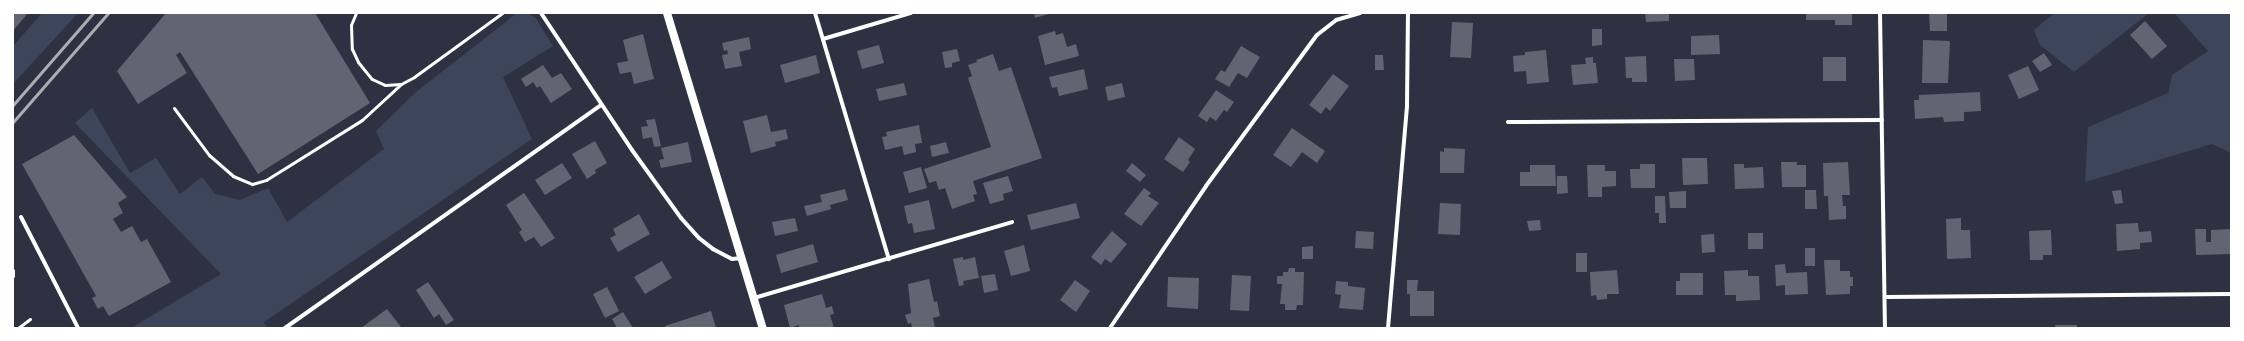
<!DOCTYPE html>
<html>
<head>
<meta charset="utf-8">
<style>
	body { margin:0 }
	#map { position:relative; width:2244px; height:341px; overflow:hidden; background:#2d3142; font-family:Lato,sans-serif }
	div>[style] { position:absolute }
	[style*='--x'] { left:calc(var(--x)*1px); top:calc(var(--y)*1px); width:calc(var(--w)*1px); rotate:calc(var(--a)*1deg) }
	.green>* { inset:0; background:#3c4559 }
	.building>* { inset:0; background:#626471 }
	.service>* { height:3px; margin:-1.5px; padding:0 1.5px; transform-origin:1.5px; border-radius:1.5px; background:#fff }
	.minor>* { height:4px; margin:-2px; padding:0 2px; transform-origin:2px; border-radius:2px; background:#fff }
	.secondary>* { height:8px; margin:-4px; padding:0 4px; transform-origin:4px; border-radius:4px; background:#fff }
	.rail>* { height:3px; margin:-1.5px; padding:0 1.5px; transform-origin:1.5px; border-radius:1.5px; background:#abadb3 }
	span { translate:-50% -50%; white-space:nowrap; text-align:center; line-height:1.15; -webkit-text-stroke:3px #fff; paint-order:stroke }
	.frame { position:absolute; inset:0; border:14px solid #fff; pointer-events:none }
</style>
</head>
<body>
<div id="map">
	<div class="green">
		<div style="clip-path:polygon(42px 13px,78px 13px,13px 84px,13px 46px)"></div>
		<div style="clip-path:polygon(517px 13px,527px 13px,535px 17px,553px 46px,503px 77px,532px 139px,264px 322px,267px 328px,131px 328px,221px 274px,75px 123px,92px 108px,130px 173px,156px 158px,180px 194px,202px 177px,215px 194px,240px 200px,268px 188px,287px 222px,384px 149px,376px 131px,416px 92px)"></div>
		<div style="clip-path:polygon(2054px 13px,2149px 13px,2074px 72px,2040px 45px,2034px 30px)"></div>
		<div style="clip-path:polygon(2174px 13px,2231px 13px,2231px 153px,2212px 144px,2085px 182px,2088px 127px,2168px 93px,2172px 75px,2208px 51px)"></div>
	</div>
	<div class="building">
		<div style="clip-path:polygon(13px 13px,28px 13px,13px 31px)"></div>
		<div style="clip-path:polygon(166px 13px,315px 13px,370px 103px,258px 174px,180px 52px,176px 55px,187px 73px,138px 104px,117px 71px)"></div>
		<div style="clip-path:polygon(1034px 13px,1052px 13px,1035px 18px)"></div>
		<div style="clip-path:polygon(1645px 13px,1669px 13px,1669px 21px,1646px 22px)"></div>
		<div style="clip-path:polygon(1806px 13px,1852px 13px,1852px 25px,1835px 25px,1835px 20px,1806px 20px)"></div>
		<div style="clip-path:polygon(1929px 13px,1947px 13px,1947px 31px,1930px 31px)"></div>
		<div style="clip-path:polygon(2145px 21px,2167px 46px,2152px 59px,2130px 35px)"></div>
		<div style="clip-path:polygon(1452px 22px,1473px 23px,1471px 58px,1450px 57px)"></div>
		<div style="clip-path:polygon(1592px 29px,1602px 29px,1602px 45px,1592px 46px)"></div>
		<div style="clip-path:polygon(1055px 31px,1056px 35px,1063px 33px,1067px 47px,1076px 44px,1079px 56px,1045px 65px,1038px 36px)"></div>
		<div style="clip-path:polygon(643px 34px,654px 79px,634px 84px,631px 72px,620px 74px,617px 63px,628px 61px,623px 40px)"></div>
		<div style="clip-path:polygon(1719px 35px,1720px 54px,1691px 55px,1691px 36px)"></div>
		<div style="clip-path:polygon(749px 37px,751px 49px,739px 52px,742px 66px,725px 69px,722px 55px,728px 54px,727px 50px,724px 51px,722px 43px)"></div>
		<div style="clip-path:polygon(1923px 40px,1950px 41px,1948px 83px,1922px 83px)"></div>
		<div style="clip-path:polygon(879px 45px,884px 63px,862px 69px,857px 51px)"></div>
		<div style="clip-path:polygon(1241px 46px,1260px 57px,1247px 78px,1238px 73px,1229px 87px,1215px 79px,1221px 70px,1225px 72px)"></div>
		<div style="clip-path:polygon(957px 49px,960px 61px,952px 63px,952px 67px,945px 68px,942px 52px)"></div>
		<div style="clip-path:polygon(1546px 50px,1549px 82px,1527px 84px,1526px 71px,1514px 72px,1513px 56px,1525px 55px,1525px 52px)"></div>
		<div style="clip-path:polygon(2044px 53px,2052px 65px,2040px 72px,2032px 61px)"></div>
		<div style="clip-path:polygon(993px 54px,999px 71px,1011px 67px,1042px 158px,973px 181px,977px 194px,973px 195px,975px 201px,952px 209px,945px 188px,939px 190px,936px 181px,929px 183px,924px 169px,991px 147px,968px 78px,972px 76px,968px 65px,977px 62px,976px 60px)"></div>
		<div style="clip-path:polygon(816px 55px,820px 73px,785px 83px,780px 65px)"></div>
		<div style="clip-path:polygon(1375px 55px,1383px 55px,1384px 70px,1375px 70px)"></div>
		<div style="clip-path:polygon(1646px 56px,1647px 82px,1632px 82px,1632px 78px,1626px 78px,1625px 57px)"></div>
		<div style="clip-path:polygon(1593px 57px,1593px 63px,1596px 63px,1598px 83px,1573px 85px,1571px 65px,1586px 64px,1585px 58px)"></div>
		<div style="clip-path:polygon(1823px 57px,1846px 57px,1846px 81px,1823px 81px)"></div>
		<div style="clip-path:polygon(1674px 59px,1694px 59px,1695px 80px,1675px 81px)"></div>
		<div style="clip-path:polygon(543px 65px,552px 78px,561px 73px,572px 89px,551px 103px,540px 86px,537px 88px,533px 82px,526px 87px,521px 79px)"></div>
		<div style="clip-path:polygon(2028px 66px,2039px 90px,2019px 99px,2008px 75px)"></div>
		<div style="clip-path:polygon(1084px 69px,1088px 89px,1059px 96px,1057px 87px,1052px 88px,1049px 77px)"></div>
		<div style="clip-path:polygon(1333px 74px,1349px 86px,1330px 111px,1326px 107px,1321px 114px,1309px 105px)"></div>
		<div style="clip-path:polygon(904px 83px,907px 95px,879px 101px,876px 89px)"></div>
		<div style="clip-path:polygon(1122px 83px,1125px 97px,1108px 101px,1105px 87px)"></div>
		<div style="clip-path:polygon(1216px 90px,1234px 102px,1227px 112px,1224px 110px,1216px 121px,1210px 117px,1207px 122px,1198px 116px)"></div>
		<div style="clip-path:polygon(1980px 92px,1981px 111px,1964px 112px,1964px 121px,1944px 122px,1943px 117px,1915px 119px,1914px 100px,1919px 100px,1919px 95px)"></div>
		<div style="clip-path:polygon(767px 115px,771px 132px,786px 129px,788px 139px,775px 142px,776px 146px,751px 153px,743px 121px)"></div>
		<div style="clip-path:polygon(655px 119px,661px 146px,654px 147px,652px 137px,643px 139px,641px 127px,648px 126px,646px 120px)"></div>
		<div style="clip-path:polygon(919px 125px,922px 143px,915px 144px,916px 152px,904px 155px,902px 146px,885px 150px,882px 137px,887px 136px,886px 132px)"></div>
		<div style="clip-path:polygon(1292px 128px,1325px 151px,1317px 163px,1302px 152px,1291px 167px,1273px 155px)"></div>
		<div style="clip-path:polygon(74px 135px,127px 197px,118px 203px,123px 213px,113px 219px,121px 232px,132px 226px,141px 242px,147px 239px,171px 282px,109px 316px,103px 306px,98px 309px,92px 298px,96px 296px,22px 164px)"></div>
		<div style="clip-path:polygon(1179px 137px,1195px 149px,1188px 160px,1190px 162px,1183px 172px,1164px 159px)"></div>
		<div style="clip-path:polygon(595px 141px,607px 163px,595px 170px,596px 173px,587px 179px,572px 154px)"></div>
		<div style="clip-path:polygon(688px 142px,692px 162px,661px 168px,659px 160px,664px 159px,661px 148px)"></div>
		<div style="clip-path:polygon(946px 142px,949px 153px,932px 157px,930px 146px)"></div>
		<div style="clip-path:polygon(1444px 148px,1465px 149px,1464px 173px,1440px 173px,1440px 151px,1444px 152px)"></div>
		<div style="clip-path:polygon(1682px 158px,1707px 158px,1708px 184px,1683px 185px)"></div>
		<div style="clip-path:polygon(1781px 162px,1797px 162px,1797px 165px,1806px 165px,1806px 187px,1782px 187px)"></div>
		<div style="clip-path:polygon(1848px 162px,1850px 195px,1842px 195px,1843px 206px,1846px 206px,1846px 219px,1829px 220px,1828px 196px,1824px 196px,1823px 163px)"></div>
		<div style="clip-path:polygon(562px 163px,572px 178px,545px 195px,535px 180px)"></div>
		<div style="clip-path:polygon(1132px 163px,1146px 175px,1140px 182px,1126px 171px)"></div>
		<div style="clip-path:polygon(1640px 164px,1655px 164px,1655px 188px,1631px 188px,1630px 169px,1640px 169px)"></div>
		<div style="clip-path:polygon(1734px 164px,1744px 164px,1744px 168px,1763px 167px,1764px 188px,1735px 189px)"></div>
		<div style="clip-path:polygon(1530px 165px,1555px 165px,1556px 186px,1520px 186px,1520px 172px,1530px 172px)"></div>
		<div style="clip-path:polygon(1587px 165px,1605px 165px,1605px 171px,1616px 171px,1616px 186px,1602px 187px,1602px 197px,1588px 197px)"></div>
		<div style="clip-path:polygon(921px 167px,927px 188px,909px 193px,903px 172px)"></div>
		<div style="clip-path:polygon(1008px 176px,1013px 191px,1003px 194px,1004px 200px,990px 204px,983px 183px)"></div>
		<div style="clip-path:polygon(1557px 176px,1567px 176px,1568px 193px,1557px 194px)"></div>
		<div style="clip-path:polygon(1144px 188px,1151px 193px,1148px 196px,1159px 203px,1141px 226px,1124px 214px)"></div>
		<div style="clip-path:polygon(845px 189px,848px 200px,830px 205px,831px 209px,807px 216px,804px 206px,822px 202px,820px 195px)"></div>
		<div style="clip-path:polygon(1805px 190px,1816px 190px,1817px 209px,1805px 209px)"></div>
		<div style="clip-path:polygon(2121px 190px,2123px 203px,2115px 204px,2112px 191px)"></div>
		<div style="clip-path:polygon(1686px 191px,1686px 208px,1670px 208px,1669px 192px)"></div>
		<div style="clip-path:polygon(524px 193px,555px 238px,541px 247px,534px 237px,525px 242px,519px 232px,522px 230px,506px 205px)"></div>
		<div style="clip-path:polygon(1655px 196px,1665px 196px,1666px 223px,1659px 223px,1659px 213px,1655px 213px)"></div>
		<div style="clip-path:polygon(929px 200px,935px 229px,914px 233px,912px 223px,908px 224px,904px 206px)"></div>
		<div style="clip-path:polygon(1076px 203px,1080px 218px,1031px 230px,1027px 215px)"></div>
		<div style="clip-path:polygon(1440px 203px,1461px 204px,1460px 235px,1438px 234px)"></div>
		<div style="clip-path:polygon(639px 214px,650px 234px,618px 252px,610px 238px,616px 235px,613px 229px)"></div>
		<div style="clip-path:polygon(795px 218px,798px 231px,775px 236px,772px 222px)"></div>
		<div style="clip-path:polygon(1961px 218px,1961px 230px,1970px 230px,1971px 258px,1947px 259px,1946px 219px)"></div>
		<div style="clip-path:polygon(1540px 220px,1541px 230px,1529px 231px,1527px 221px)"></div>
		<div style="clip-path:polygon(2138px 223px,2139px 232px,2151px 231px,2152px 242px,2140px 243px,2140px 249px,2117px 251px,2116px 224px)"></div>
		<div style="clip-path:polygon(2195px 229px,2206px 229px,2206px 242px,2211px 242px,2211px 230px,2231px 229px,2231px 254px,2196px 255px)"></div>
		<div style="clip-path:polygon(2051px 230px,2052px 255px,2043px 255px,2043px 260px,2030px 260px,2029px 231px)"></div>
		<div style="clip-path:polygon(1112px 231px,1127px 244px,1111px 263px,1105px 259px,1101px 265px,1091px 257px)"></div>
		<div style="clip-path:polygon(1356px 231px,1374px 232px,1373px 249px,1355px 248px)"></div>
		<div style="clip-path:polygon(1748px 233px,1763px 233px,1763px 249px,1748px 249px)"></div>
		<div style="clip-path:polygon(1714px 234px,1715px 252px,1702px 253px,1701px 235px)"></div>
		<div style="clip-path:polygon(813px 244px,818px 262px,781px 273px,776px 255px)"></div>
		<div style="clip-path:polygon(1024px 245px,1030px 271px,1011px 276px,1004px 251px)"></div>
		<div style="clip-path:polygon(1313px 246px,1313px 259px,1302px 259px,1302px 247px)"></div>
		<div style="clip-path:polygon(1805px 248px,1815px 248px,1815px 266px,1805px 266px)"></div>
		<div style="clip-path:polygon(1576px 253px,1587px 253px,1587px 272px,1576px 272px)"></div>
		<div style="clip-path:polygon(963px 257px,963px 260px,975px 257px,979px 278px,963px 281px,964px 285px,959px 286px,953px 259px)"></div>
		<div style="clip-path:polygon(1824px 260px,1840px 260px,1840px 271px,1850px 271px,1850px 277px,1853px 277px,1853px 286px,1850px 286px,1850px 294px,1826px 295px)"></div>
		<div style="clip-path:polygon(662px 261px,672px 278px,645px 294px,634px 277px)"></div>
		<div style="clip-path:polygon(1785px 264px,1786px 273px,1807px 272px,1808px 294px,1785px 295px,1785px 285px,1776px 286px,1775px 265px)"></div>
		<div style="clip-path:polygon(1289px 268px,1295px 268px,1295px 272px,1304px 272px,1303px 305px,1297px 305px,1296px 310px,1285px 310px,1285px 304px,1280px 304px,1282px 284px,1277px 284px,1277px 276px,1283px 276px,1283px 272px,1288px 272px)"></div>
		<div style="clip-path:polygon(1617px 270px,1619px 294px,1607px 294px,1607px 299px,1597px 300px,1596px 295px,1591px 296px,1590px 272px)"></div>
		<div style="clip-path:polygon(1748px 270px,1748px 276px,1759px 276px,1760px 300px,1736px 301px,1736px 295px,1725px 295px,1724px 271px)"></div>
		<div style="clip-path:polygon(1680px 273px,1703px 273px,1703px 295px,1676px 295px,1676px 281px,1680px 281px)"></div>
		<div style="clip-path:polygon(995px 274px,998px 290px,984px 293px,981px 276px)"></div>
		<div style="clip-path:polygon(1232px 275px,1251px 276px,1249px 311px,1230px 310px)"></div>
		<div style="clip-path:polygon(1168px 277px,1199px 278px,1198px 309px,1167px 307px)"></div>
		<div style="clip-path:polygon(929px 279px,934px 302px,937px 301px,940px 316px,933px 318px,935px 328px,912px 328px,911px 323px,908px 324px,905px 315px,911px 313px,908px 284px)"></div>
		<div style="clip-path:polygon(1075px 280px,1090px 291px,1076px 312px,1060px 300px)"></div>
		<div style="clip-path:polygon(1407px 280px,1418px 280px,1417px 291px,1434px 291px,1434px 316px,1410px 316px,1410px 294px,1407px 294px)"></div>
		<div style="clip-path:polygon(1336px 281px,1348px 282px,1348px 286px,1365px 288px,1363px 310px,1339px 308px,1341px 295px,1335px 294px)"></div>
		<div style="clip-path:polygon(428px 282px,454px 320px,446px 325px,439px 314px,434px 318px,416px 290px)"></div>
		<div style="clip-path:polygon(607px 287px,619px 311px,605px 318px,593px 294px)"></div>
		<div style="clip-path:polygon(822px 294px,826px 308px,832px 306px,834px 314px,830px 315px,834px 328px,799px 328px,799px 325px,790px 328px,784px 305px)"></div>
		<div style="clip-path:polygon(387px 309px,401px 327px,361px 328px)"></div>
		<div style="clip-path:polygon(711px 311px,716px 328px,665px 328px,665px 326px)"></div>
		<div style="clip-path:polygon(623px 312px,633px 328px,617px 328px,612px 319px)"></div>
		<div style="clip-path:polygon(2055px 325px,2077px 325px,2077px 328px,2055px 328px)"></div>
	</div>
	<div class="service">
		<div style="--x:356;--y:13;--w:13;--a:113"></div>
		<div style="--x:351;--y:25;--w:24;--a:88"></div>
		<div style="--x:352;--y:49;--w:14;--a:65"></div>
		<div style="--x:358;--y:62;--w:22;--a:51"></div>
		<div style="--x:372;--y:79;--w:14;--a:25"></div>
		<div style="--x:385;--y:85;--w:16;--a:-4"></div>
		<div style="--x:401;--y:84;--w:15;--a:-28"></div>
		<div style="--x:414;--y:77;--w:109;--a:-36"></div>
		<div style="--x:174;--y:108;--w:59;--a:53.3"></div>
		<div style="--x:209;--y:155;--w:32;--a:41"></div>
		<div style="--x:233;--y:176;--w:21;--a:23"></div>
		<div style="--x:252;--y:184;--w:15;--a:-16"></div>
		<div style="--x:266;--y:180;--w:113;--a:-32"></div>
		<div style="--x:362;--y:120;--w:53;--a:-42.7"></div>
		<div style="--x:13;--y:270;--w:6;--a:90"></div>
		<div style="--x:18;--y:328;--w:15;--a:-37"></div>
	</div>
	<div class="minor">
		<div style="--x:541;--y:13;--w:164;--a:56.4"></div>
		<div style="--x:632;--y:150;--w:84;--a:54.2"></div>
		<div style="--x:681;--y:218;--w:27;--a:48"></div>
		<div style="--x:699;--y:238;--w:18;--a:38"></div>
		<div style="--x:713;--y:249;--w:21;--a:28"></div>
		<div style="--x:732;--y:259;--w:10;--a:-6"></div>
		<div style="--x:815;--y:13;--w:257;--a:73.3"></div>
		<div style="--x:1880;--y:13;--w:315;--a:89.1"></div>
		<div style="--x:823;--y:39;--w:92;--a:-16.5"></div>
		<div style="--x:1508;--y:122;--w:374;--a:-0.3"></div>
		<div style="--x:21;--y:217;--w:125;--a:62.8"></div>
		<div style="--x:1885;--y:297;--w:346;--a:-0.5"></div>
		<div style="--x:754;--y:298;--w:269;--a:-16.4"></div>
		<div style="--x:285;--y:328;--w:387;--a:-35.2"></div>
		<div style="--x:1110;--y:328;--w:171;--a:-55.9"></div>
		<div style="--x:1206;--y:186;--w:187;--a:-53.7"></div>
		<div style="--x:1317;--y:35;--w:24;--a:-38"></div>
		<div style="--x:1336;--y:20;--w:25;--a:-16"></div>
		<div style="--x:1388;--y:328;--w:223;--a:-85.1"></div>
		<div style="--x:1407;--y:106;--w:93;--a:-89.4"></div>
	</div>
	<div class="secondary">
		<div style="--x:667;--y:13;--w:329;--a:73.1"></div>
	</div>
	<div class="rail">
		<div style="--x:13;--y:105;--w:122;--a:-49"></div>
		<div style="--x:13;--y:122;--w:145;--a:-48.9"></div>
	</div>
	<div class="frame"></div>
</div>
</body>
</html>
